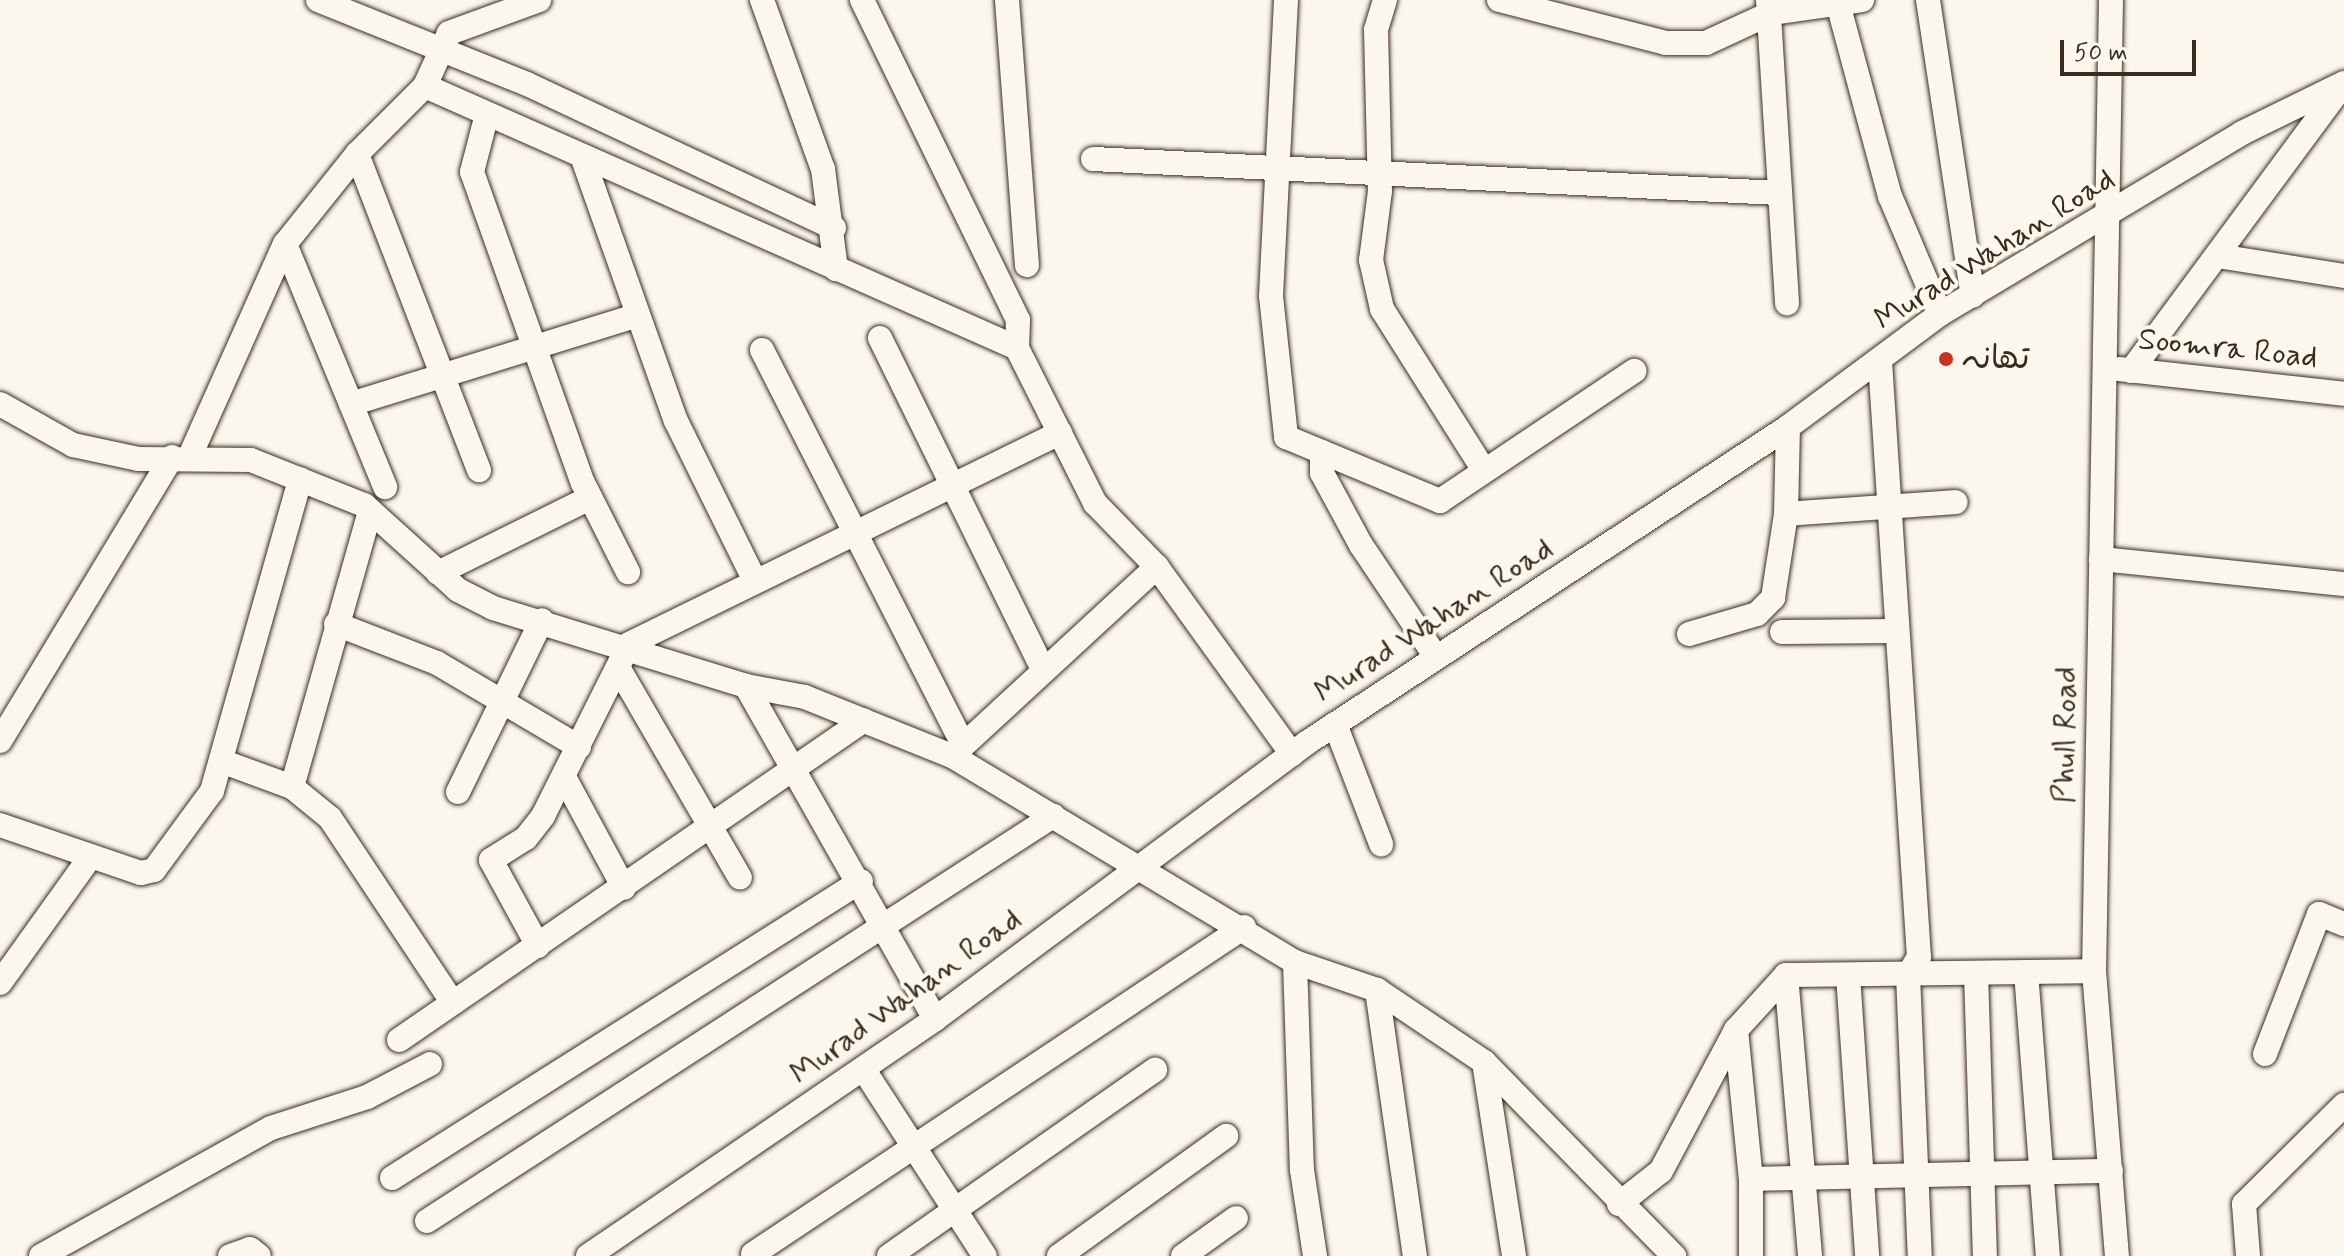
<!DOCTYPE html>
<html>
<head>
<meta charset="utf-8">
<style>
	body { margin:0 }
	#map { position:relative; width:2344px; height:1256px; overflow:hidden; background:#fbf7ec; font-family:Mynerve,"Playpen Sans Arabic",sans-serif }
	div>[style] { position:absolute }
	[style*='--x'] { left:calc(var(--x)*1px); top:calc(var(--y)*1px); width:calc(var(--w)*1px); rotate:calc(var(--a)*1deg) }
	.roads { filter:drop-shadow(0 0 2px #3b2a1e) drop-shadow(0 0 2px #3b2a1e) }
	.minor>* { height:24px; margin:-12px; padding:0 12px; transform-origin:12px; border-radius:12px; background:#fbf7ec }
	.dots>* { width:22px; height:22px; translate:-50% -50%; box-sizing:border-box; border:4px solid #fbf7ec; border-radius:50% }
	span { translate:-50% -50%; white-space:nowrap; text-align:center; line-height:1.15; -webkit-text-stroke:8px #fbf7ec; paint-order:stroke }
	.street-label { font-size:32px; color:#3b2a1e }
	.poi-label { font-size:32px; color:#3b2a1e }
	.left { translate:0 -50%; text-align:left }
	.scale { position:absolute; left:2060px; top:40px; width:136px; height:36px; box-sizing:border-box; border:4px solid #3b2a1e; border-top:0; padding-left:10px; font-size:24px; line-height:28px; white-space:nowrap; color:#3b2a1e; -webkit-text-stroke:6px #fbf7ec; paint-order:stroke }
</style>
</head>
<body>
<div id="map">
	<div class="roads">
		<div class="minor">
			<div style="--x:318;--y:0;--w:225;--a:21.9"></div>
			<div style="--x:527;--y:84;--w:339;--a:25.1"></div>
			<div style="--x:762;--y:0;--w:180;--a:70.2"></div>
			<div style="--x:823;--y:169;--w:101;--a:82.6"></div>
			<div style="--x:862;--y:0;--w:356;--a:64"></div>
			<div style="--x:1018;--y:320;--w:28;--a:92"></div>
			<div style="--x:1017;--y:348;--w:174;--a:63.3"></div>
			<div style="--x:1095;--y:503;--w:89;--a:45.9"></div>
			<div style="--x:1157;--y:567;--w:231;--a:54.2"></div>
			<div style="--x:1007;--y:0;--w:266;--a:85.7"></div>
			<div style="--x:1286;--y:0;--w:296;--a:92.9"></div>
			<div style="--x:1271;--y:296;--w:142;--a:83.9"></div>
			<div style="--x:1286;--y:437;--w:167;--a:22.6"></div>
			<div style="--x:1440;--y:501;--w:234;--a:-33.8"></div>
			<div style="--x:1385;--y:0;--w:31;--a:107"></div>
			<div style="--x:1376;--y:30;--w:161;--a:88.6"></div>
			<div style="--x:1380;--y:191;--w:70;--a:97.4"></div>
			<div style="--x:1371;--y:260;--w:50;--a:77.3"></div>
			<div style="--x:1382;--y:309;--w:189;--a:57.7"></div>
			<div style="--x:1499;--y:0;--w:172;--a:14.4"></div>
			<div style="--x:1666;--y:43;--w:40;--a:0"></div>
			<div style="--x:1706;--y:43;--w:72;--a:-24.8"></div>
			<div style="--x:1771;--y:13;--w:92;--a:-8.1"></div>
			<div style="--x:1768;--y:0;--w:304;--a:86.4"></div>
			<div style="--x:1837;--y:0;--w:203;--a:74.9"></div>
			<div style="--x:1890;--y:196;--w:128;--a:67"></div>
			<div style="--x:1928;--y:0;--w:299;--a:81.4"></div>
			<div style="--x:2111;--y:0;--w:971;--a:91"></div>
			<div style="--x:2094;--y:971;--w:286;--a:85.4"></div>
			<div style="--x:425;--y:86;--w:647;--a:23.87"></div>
			<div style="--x:487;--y:114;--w:60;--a:104.5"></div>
			<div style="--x:472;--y:172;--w:330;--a:70.4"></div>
			<div style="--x:583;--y:483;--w:100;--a:63.2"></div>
			<div style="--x:357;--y:154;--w:339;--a:68.9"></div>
			<div style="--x:582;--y:156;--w:281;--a:70.5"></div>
			<div style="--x:676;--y:421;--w:178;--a:63.7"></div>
			<div style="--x:1093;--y:159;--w:687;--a:2.84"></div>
			<div style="--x:285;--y:244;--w:263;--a:67.6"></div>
			<div style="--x:2218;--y:256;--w:128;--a:9"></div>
			<div style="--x:880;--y:338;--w:369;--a:63.8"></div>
			<div style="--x:762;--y:350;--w:440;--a:63"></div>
			<div style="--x:1880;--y:361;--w:597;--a:86.26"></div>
			<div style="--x:1919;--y:957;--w:21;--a:121"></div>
			<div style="--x:1908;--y:975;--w:281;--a:87.6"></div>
			<div style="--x:2119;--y:369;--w:226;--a:6.3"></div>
			<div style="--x:2131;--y:371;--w:353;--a:-53.5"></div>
			<div style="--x:0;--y:404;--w:84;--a:29.3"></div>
			<div style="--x:73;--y:445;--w:67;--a:12"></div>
			<div style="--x:139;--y:459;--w:112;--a:0.5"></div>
			<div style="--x:251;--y:460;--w:122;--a:21.7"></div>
			<div style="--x:364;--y:505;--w:127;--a:42.1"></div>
			<div style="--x:458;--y:590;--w:39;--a:27"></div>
			<div style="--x:493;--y:608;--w:265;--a:17.1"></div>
			<div style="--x:746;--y:686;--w:60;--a:10.6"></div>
			<div style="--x:805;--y:697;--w:158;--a:21.9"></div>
			<div style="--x:952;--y:756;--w:400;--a:31"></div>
			<div style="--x:1295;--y:962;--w:87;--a:18.9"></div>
			<div style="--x:1377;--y:990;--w:129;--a:33.9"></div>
			<div style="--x:1484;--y:1062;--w:272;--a:45.6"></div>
			<div style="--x:351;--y:404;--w:297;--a:-17.2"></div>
			<div style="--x:1322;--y:452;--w:21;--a:90"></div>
			<div style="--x:1322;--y:473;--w:82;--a:61.6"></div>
			<div style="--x:1361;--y:545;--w:135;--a:56.2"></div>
			<div style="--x:190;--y:456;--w:232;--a:-65.9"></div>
			<div style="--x:285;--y:244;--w:115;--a:-51.3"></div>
			<div style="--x:357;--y:154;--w:96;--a:-45"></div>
			<div style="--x:425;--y:86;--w:58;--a:-65.6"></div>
			<div style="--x:449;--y:33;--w:96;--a:-20.1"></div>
			<div style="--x:1786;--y:514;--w:170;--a:-4"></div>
			<div style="--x:2101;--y:559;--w:244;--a:5.9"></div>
			<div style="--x:438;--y:573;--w:169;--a:-26.3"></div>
			<div style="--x:336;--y:624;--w:108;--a:21.1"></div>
			<div style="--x:437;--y:663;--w:165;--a:30.6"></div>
			<div style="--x:1782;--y:632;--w:115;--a:-0.5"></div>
			<div style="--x:1689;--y:634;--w:71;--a:-16.4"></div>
			<div style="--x:1757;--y:614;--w:23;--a:-45"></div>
			<div style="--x:1773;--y:598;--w:85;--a:-81.2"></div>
			<div style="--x:1786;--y:514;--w:87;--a:-88.7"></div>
			<div style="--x:619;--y:669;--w:241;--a:59.9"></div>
			<div style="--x:746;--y:686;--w:383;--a:60.4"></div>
			<div style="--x:1335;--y:724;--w:129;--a:69"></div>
			<div style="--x:0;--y:741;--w:332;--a:-58.8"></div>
			<div style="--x:954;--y:754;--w:276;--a:-42.7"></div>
			<div style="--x:221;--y:761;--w:76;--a:20.1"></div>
			<div style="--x:292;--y:787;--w:49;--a:39.2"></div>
			<div style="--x:330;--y:818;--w:222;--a:56.4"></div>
			<div style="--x:564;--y:777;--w:126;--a:61.6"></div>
			<div style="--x:292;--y:787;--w:287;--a:-74.2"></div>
			<div style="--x:458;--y:792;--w:191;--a:-64"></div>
			<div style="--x:0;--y:825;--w:149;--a:18.8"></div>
			<div style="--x:141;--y:873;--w:13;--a:-13"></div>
			<div style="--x:154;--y:870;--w:98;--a:-53.7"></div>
			<div style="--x:212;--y:791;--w:324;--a:-74.2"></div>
			<div style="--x:538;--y:946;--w:98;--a:-118.7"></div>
			<div style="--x:491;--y:860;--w:41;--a:-32.2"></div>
			<div style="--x:526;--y:838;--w:28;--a:-52"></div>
			<div style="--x:543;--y:816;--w:192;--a:-63.4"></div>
			<div style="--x:629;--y:644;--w:480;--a:-26.1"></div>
			<div style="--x:1295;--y:962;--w:208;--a:88.1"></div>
			<div style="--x:1302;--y:1170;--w:87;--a:81.4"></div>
			<div style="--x:2026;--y:972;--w:285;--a:85.6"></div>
			<div style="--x:1976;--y:973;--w:283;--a:88.2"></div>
			<div style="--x:1786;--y:975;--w:282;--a:85.1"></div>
			<div style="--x:1848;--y:975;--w:282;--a:86.1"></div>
			<div style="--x:0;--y:983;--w:156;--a:-54.4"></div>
			<div style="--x:1377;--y:990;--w:269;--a:81.9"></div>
			<div style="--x:1736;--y:1030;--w:150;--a:84.3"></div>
			<div style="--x:1751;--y:1179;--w:360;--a:-1.3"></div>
			<div style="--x:399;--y:1040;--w:564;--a:-34.53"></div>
			<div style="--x:2265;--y:1054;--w:150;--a:-68.9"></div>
			<div style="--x:2319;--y:914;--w:27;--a:22"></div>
			<div style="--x:1484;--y:1062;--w:196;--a:81.2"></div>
			<div style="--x:864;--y:1070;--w:222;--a:57"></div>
			<div style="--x:392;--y:1178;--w:555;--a:-32.34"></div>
			<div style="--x:1751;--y:1179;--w:77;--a:90"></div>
			<div style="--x:1619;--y:1204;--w:53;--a:-38.2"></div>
			<div style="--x:1661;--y:1171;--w:160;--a:-62"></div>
			<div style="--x:1736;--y:1030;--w:74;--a:-47.7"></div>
			<div style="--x:1786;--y:975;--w:308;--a:-0.7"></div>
			<div style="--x:427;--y:1221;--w:746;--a:-32.9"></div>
			<div style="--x:753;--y:1254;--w:590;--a:-33.66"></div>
			<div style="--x:41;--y:1256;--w:263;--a:-29.1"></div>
			<div style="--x:271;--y:1128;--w:101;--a:-17.9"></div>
			<div style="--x:367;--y:1097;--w:71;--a:-27.6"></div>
			<div style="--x:230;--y:1256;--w:21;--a:-19"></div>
			<div style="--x:250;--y:1249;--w:11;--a:38"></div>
			<div style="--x:588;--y:1256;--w:420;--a:-34.3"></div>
			<div style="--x:935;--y:1019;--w:465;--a:-36.6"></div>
			<div style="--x:1308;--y:742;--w:574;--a:-33.27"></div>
			<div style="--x:1788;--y:427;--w:189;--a:-36.6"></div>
			<div style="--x:1940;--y:314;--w:352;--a:-30.9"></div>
			<div style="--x:2242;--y:133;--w:114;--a:-26.1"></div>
			<div style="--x:889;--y:1256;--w:325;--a:-35"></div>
			<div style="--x:1059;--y:1256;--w:206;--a:-35.7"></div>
			<div style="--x:1183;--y:1256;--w:65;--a:-35.6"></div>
			<div style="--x:2248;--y:1256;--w:52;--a:-94.4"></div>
			<div style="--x:2244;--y:1204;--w:141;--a:-44.7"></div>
		</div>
	</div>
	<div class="dots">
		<div style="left:1946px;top:359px;background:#c8321e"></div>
	</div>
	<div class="street-label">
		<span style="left:1995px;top:250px;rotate:-32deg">Murad Wahan Road</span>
		<span style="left:2228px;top:349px;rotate:6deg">Soomra Road</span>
		<span style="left:1434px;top:621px;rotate:-33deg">Murad Wahan Road</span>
		<span style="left:2066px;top:735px;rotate:-89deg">Phull Road</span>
		<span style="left:906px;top:997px;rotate:-36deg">Murad Wahan Road</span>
	</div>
	<div class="poi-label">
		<span class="left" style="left:1962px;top:359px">تھانہ</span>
	</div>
	<div class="scale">50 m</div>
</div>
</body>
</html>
